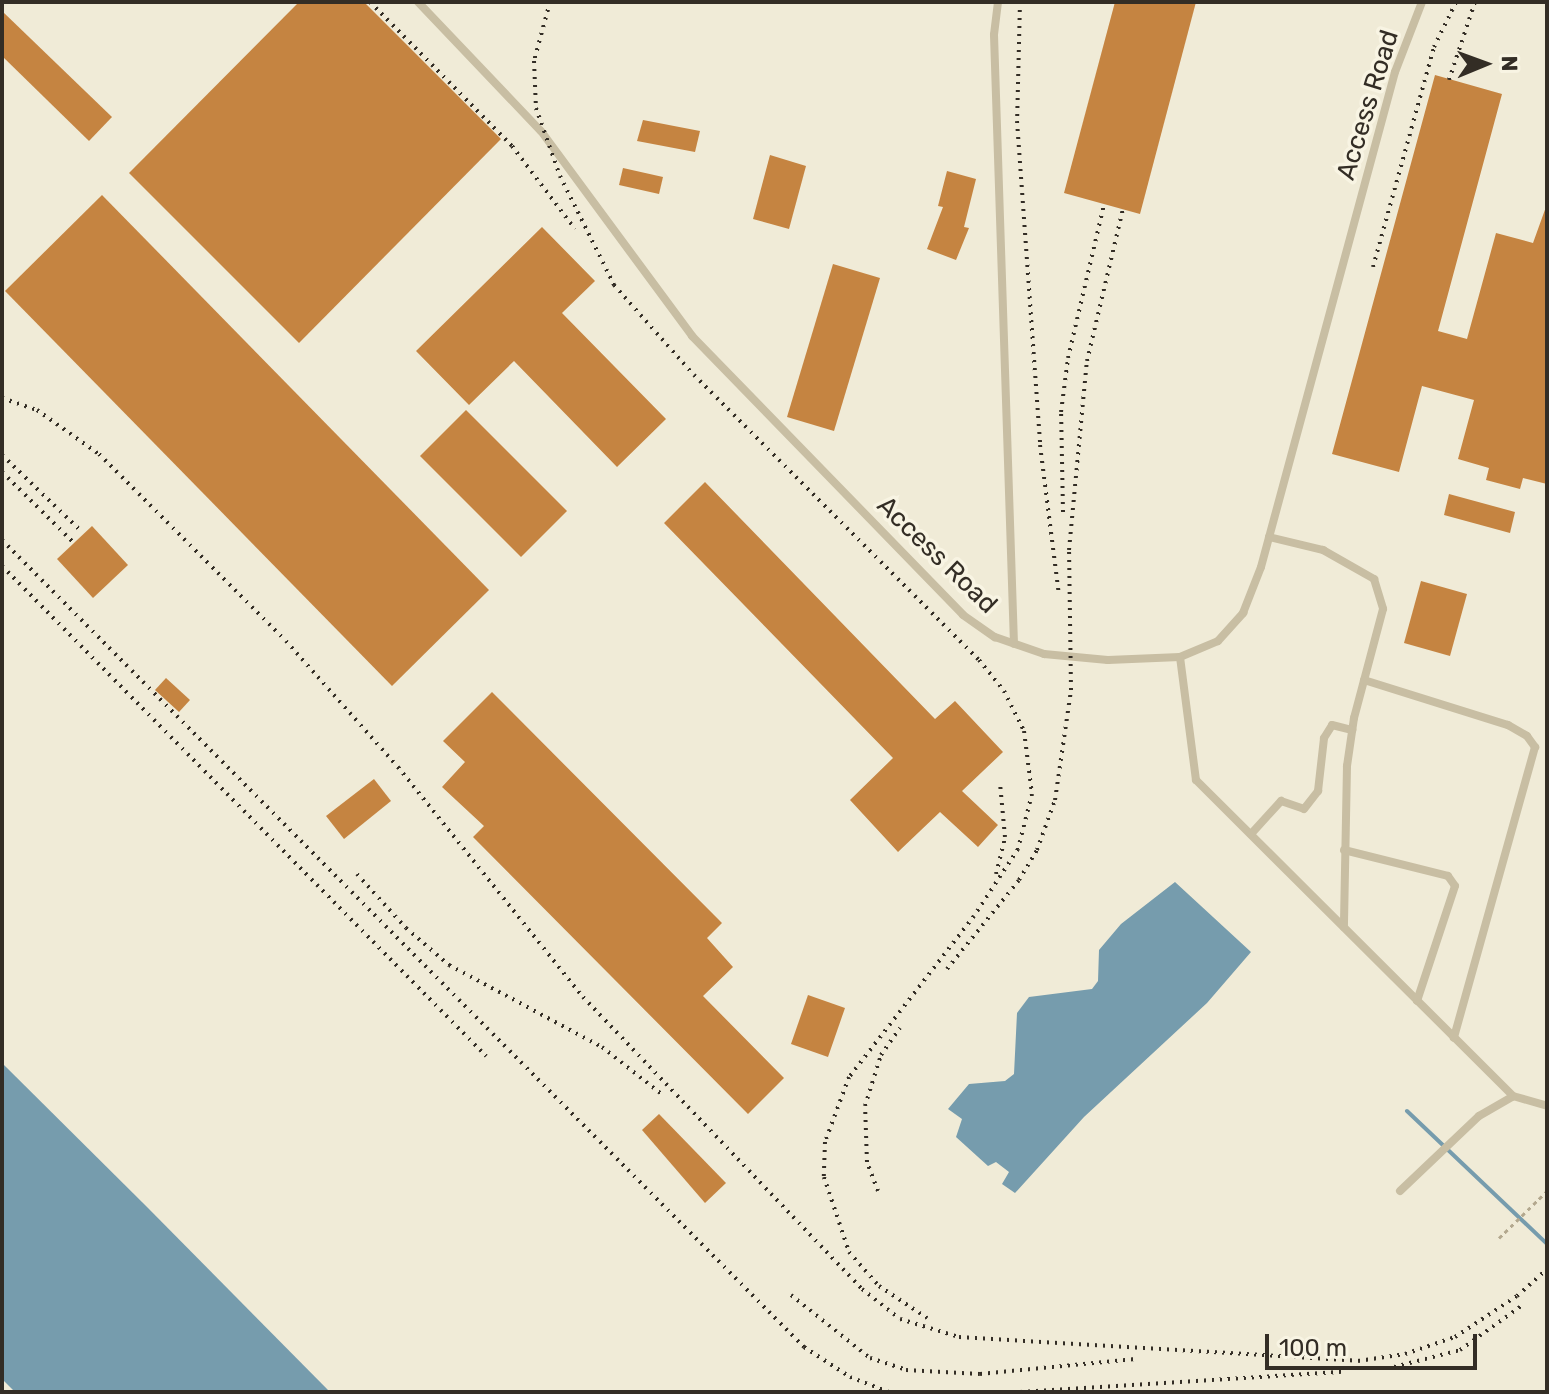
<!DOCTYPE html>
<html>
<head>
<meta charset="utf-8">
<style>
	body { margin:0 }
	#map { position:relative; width:1549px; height:1394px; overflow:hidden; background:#f0ebd7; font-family:Rubik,sans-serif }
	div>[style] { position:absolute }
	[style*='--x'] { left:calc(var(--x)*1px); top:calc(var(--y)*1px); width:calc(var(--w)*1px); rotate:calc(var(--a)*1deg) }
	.water>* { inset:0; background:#769cad }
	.stream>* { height:4px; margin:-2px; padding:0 2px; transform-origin:2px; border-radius:2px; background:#769cad }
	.building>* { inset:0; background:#c58441 }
	.path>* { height:3px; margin-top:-1.5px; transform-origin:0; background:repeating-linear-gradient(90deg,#b3a88e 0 4px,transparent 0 8px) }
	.lane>* { height:8px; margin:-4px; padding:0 4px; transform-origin:4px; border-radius:4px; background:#c8bea3 }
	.rail>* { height:4px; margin-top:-2px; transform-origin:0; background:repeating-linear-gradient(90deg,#332d25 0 2px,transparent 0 8px) }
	span { translate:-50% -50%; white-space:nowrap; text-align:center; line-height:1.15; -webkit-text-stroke:7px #f8f4e3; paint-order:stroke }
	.street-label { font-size:26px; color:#332d25 }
	.frame { position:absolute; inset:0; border:4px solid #332d25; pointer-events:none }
	.north { position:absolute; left:1445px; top:24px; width:80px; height:80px; -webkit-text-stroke:6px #f8f4e3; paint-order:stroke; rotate:89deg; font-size:22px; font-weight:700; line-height:32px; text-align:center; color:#332d25 }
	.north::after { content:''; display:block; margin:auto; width:28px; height:36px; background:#332d25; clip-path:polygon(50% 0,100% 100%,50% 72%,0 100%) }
	.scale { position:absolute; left:1265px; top:1334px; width:212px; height:36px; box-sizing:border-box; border:4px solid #332d25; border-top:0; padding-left:10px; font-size:24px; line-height:28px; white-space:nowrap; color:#332d25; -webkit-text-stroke:6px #f8f4e3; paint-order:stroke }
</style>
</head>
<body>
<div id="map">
	<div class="water">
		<div style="clip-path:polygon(1175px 882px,1251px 952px,1207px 1003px,1084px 1117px,1015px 1193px,1002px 1184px,1009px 1172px,996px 1162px,988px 1166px,956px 1137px,962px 1119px,948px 1109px,969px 1084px,1005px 1081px,1014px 1074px,1017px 1013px,1029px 997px,1092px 989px,1098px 981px,1099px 950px,1121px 924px)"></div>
		<div style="clip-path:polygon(2px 1063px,147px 1207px,330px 1392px,15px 1392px,2px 1379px)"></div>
	</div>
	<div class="stream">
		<div style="--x:1407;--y:1111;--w:193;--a:43.5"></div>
	</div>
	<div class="building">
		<div style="clip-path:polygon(299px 2px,364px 2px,501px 139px,299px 343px,129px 173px)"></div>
		<div style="clip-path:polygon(1115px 2px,1196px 2px,1140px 214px,1064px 193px)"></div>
		<div style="clip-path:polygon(2px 11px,112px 117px,89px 141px,2px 56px)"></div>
		<div style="clip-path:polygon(1435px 75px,1502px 94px,1438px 331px,1467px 339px,1496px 233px,1533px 243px,1547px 204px,1547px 484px,1523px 478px,1520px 489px,1486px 480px,1489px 468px,1458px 459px,1474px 400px,1422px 386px,1399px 472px,1332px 454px)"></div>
		<div style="clip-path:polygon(643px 120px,700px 131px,695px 152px,637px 141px)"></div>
		<div style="clip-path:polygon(770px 155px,806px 166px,789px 229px,753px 219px)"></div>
		<div style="clip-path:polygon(623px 168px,663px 177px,659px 194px,619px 185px)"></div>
		<div style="clip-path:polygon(947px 171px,976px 179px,964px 227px,969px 228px,956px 260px,927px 249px,943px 207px,938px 206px)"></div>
		<div style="clip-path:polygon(102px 195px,489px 590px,392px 686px,5px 291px)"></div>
		<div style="clip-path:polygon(542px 227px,595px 281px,562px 313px,666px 419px,617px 467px,514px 361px,469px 405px,416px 351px)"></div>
		<div style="clip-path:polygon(833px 264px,880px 278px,834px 431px,787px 417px)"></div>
		<div style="clip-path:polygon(466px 410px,567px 511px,521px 557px,420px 456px)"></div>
		<div style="clip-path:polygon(705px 482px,935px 719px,955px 701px,1003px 752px,962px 791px,998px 825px,978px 847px,940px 812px,898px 852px,850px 800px,893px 758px,664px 523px)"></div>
		<div style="clip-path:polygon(1449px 494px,1515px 512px,1510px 533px,1444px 515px)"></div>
		<div style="clip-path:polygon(92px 526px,128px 565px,93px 598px,57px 559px)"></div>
		<div style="clip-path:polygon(1421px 581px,1467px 594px,1450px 656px,1404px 643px)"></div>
		<div style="clip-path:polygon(166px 678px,190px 700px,179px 712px,155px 690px)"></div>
		<div style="clip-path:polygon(492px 692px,722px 923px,707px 938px,733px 967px,703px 996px,784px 1078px,748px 1114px,473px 837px,484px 826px,442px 787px,465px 762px,443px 741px)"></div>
		<div style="clip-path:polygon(374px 779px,391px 801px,344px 839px,326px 816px)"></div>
		<div style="clip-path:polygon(808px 995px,845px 1008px,828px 1057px,791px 1044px)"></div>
		<div style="clip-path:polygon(659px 1114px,726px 1183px,705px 1203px,642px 1130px)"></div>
	</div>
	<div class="path">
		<div style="--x:1499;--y:1238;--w:67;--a:-44.4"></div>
	</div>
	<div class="lane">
		<div style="--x:418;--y:2;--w:178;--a:46.4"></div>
		<div style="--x:541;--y:131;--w:255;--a:53.6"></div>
		<div style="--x:692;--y:336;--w:389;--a:45.8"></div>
		<div style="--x:963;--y:615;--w:39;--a:35"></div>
		<div style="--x:995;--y:637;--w:52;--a:19.1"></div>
		<div style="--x:1044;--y:654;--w:64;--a:5.4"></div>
		<div style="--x:1108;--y:660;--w:72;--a:-2.4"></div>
		<div style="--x:1180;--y:657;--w:41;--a:-22.8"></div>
		<div style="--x:1218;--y:641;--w:38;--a:-48"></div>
		<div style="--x:1243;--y:613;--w:49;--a:-68.6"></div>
		<div style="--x:1261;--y:567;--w:513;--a:-74.85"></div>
		<div style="--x:1395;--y:72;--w:75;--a:-68.9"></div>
		<div style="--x:998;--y:2;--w:33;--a:97"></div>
		<div style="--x:994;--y:35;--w:609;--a:88.12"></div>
		<div style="--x:1269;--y:537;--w:56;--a:13.5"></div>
		<div style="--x:1323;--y:550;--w:59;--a:29.6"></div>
		<div style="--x:1374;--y:579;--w:31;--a:73"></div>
		<div style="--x:1383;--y:609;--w:113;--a:104.9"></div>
		<div style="--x:1354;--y:718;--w:49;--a:98.3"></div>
		<div style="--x:1347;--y:766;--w:161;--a:91.1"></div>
		<div style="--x:1180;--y:657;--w:124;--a:82.6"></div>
		<div style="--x:1196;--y:780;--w:448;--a:44.9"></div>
		<div style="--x:1513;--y:1096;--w:35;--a:16"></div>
		<div style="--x:1364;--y:680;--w:151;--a:17.4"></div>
		<div style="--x:1508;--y:725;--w:22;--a:30"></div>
		<div style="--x:1527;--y:736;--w:14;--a:54"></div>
		<div style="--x:1535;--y:747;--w:302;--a:105.6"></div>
		<div style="--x:1251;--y:834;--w:45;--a:-47.7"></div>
		<div style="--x:1281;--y:801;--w:24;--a:19"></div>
		<div style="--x:1304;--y:809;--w:23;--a:-52"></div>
		<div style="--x:1318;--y:791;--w:53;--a:-83.5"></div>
		<div style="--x:1324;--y:738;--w:15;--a:-58"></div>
		<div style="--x:1332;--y:725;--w:21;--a:14"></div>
		<div style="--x:1344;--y:850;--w:107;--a:14"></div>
		<div style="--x:1448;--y:876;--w:12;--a:55"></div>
		<div style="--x:1455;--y:886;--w:121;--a:108.3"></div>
		<div style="--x:1400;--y:1191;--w:109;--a:-43.5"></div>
		<div style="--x:1479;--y:1116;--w:39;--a:-30"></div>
	</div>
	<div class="rail">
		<div style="--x:370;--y:2;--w:202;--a:45.4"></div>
		<div style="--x:512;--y:146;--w:104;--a:52.8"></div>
		<div style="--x:550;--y:2;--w:61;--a:105.2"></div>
		<div style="--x:534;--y:61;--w:47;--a:87.6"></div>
		<div style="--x:536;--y:108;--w:72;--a:70.6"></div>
		<div style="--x:560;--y:176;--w:122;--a:63.6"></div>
		<div style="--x:614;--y:285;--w:120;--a:48.4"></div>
		<div style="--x:694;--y:375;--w:403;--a:45"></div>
		<div style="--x:979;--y:660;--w:40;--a:51"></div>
		<div style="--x:1004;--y:691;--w:45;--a:63.4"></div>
		<div style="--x:1024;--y:731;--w:64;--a:82.8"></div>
		<div style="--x:1032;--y:794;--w:57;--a:104.3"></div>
		<div style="--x:1018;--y:849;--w:80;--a:123.3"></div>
		<div style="--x:974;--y:916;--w:204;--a:127.8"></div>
		<div style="--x:849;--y:1077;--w:69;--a:110.3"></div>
		<div style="--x:825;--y:1142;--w:35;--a:92"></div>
		<div style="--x:824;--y:1177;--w:79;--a:71.6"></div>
		<div style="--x:849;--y:1252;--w:45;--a:48.6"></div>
		<div style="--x:879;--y:1286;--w:58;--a:33.7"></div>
		<div style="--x:1020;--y:2;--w:119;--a:91.4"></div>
		<div style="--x:1017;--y:121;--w:325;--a:85.9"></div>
		<div style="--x:1040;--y:445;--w:152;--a:82.8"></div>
		<div style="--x:1449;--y:80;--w:82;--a:-71.6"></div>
		<div style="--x:1373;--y:267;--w:228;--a:-74.5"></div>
		<div style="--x:1434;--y:47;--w:50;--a:-63.9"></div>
		<div style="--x:2;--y:398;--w:37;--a:19"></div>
		<div style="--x:37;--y:410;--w:76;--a:35.4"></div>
		<div style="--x:99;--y:454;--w:264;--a:45"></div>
		<div style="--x:286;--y:641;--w:169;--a:48.4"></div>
		<div style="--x:398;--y:767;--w:295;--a:51.2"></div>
		<div style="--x:583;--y:997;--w:404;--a:46.3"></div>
		<div style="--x:862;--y:1289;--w:48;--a:38.3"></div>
		<div style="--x:900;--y:1319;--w:62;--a:17"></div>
		<div style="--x:959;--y:1337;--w:400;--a:3.4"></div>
		<div style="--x:1358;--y:1361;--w:48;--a:-8.5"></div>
		<div style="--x:1405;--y:1354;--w:53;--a:-18.8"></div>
		<div style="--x:1455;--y:1337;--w:74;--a:-33.5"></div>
		<div style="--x:1517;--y:1296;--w:40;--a:-42"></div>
		<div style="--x:2;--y:455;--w:110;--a:43.9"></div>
		<div style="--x:2;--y:472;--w:100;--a:44.6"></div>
		<div style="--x:1063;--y:512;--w:100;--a:-91.1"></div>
		<div style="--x:1061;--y:412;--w:54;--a:-82.6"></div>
		<div style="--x:1068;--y:358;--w:158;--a:-76.8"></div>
		<div style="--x:2;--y:540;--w:1138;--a:45.18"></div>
		<div style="--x:804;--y:1347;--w:55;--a:33.1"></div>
		<div style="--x:850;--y:1377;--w:42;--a:21"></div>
		<div style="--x:2;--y:566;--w:689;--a:45.35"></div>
		<div style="--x:357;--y:874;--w:73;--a:47.8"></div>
		<div style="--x:406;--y:928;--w:57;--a:40.7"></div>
		<div style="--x:449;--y:965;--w:174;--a:28.2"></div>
		<div style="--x:602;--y:1047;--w:79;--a:38.3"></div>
		<div style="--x:996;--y:874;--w:38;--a:-76"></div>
		<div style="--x:1005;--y:837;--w:54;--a:-95.3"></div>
		<div style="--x:947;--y:969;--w:114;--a:-51"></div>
		<div style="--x:1019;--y:880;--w:35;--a:-59"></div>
		<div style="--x:1037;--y:850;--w:53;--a:-70.2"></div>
		<div style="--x:1055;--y:800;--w:111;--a:-81.7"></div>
		<div style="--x:1071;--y:690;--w:140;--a:-90.8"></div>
		<div style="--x:1069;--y:550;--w:190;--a:-84.6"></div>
		<div style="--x:1087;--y:361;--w:156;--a:-76.7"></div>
		<div style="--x:878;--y:1191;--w:31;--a:-111"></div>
		<div style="--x:867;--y:1162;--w:56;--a:-92"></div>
		<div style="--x:865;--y:1106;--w:53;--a:-72.6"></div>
		<div style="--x:881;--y:1055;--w:33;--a:-55"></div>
		<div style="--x:791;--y:1295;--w:101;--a:38.6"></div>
		<div style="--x:870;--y:1358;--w:38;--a:18"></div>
		<div style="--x:906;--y:1370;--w:74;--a:3.1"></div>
		<div style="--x:980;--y:1374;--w:156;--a:-5.5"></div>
		<div style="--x:1394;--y:1367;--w:68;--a:-14.4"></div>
		<div style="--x:1460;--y:1350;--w:79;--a:-35.7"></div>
		<div style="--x:1020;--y:1392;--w:323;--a:-3.6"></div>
	</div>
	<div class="street-label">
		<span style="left:1368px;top:105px;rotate:-73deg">Access Road</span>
		<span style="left:937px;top:555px;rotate:44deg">Access Road</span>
	</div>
	<div class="frame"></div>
	<div class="north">N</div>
	<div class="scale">100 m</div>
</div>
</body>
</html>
